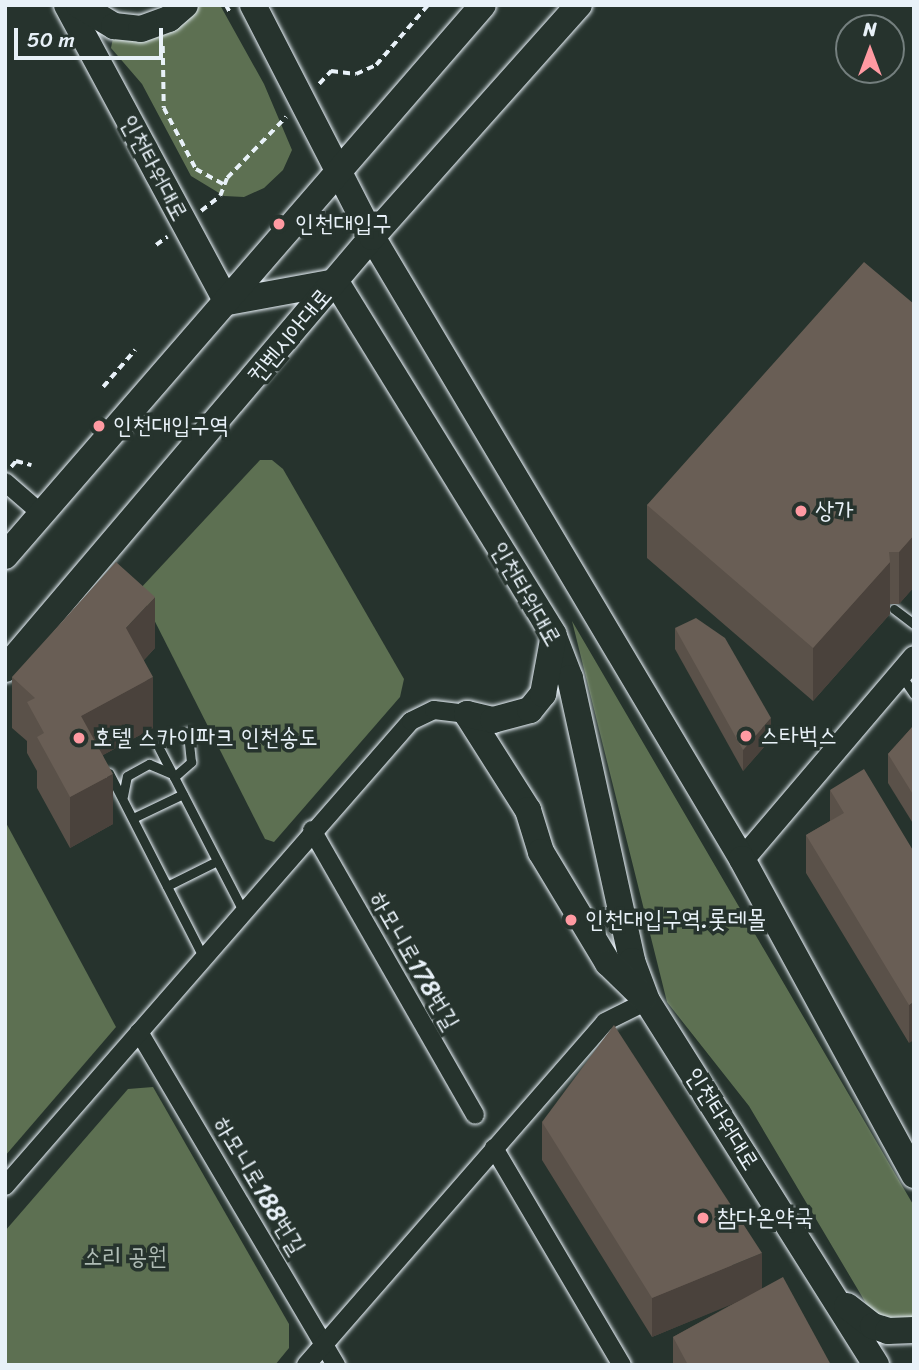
<!DOCTYPE html>
<html>
<head>
<meta charset="utf-8">
<style>
	body { margin:0 }
	#map { position:relative; width:919px; height:1370px; overflow:hidden; background:#26332d; font-family:Sriracha,"Poor Story",sans-serif }
	div>[style] { position:absolute }
	[style*='--x'] { left:calc(var(--x)*1px); top:calc(var(--y)*1px); width:calc(var(--w)*1px); rotate:calc(var(--a)*1deg) }
	.green>* { inset:0; background:#5d7052 }
	.path>* { height:3.5px; margin-top:-1.75px; transform-origin:0; background:repeating-linear-gradient(90deg,#e8f1f8 0 7px,transparent 0 12px) }
	.roads { filter:drop-shadow(0 0 2px #e8f1f8) drop-shadow(0 0 2px #e8f1f8) }
	.service>* { height:9px; margin:-4.5px; padding:0 4.5px; transform-origin:4.5px; border-radius:4.5px; background:#26332d }
	.minor>* { height:18px; margin:-9px; padding:0 9px; transform-origin:9px; border-radius:9px; background:#26332d }
	.tertiary>* { height:23px; margin:-11.5px; padding:0 11.5px; transform-origin:11.5px; border-radius:11.5px; background:#26332d }
	.secondary>* { height:26px; margin:-13px; padding:0 13px; transform-origin:13px; border-radius:13px; background:#26332d }
	.wall>* { inset:0; background:#5a5149 }
	.shaded-wall>* { inset:0; background:#4a423c }
	.building>* { inset:0; background:#695e55 }
	.dots>* { width:19px; height:19px; translate:-50% -50%; box-sizing:border-box; border:4px solid #26332d; border-radius:50% }
	span { translate:-50% -50%; white-space:nowrap; text-align:center; line-height:1.15; -webkit-text-stroke:7px #26332d; paint-order:stroke }
	.street-label { font-size:24px; color:#e8f1f8 }
	.poi-label { font-size:24px; color:#e8f1f8 }
	.left { translate:0 -50%; text-align:left }
	.park-label { font-size:24px; color:#b0bdb6 }
	.frame { position:absolute; inset:0; border:7px solid #e8f1f8; pointer-events:none }
	.north { position:absolute; left:835px; top:14px; width:70px; height:70px; box-sizing:border-box; background:#26332d; border:2px solid #747f7e; border-radius:50%; rotate:0deg; font-size:19px; font-weight:700; line-height:28px; text-align:center; color:#e8f1f8 }
	.north::after { content:''; display:block; margin:auto; width:24px; height:32px; background:#ff9aa2; clip-path:polygon(50% 0,100% 100%,50% 72%,0 100%) }
	.scale { position:absolute; left:14px; top:28px; width:149px; height:32px; box-sizing:border-box; border:4px solid #e8f1f8; border-top:0; padding-left:9px; font-size:21px; line-height:24px; white-space:nowrap; color:#e8f1f8; -webkit-text-stroke:5px #26332d; paint-order:stroke }
</style>
</head>
<body>
<div id="map">
	<div class="green">
		<div style="clip-path:polygon(194px 5px,220px 5px,264px 84px,292px 150px,283px 170px,264px 188px,244px 197px,224px 196px,191px 176px,142px 84px,111px 48px,113px 38px)"></div>
		<div style="clip-path:polygon(260px 460px,272px 460px,283px 469px,404px 679px,400px 697px,274px 842px,265px 839px,139px 590px)"></div>
		<div style="clip-path:polygon(572px 621px,914px 1206px,914px 1321px,889px 1322px,867px 1305px,749px 1106px,667px 1002px)"></div>
		<div style="clip-path:polygon(5px 821px,116px 1027px,5px 1156px)"></div>
		<div style="clip-path:polygon(153px 1087px,289px 1324px,289px 1348px,275px 1365px,5px 1365px,5px 1231px,128px 1089px)"></div>
	</div>
	<div class="path">
		<div style="--x:226;--y:5;--w:10;--a:61"></div>
		<div style="--x:163;--y:46;--w:62;--a:89.1"></div>
		<div style="--x:164;--y:108;--w:69;--a:62.3"></div>
		<div style="--x:196;--y:169;--w:31;--a:29"></div>
		<div style="--x:319;--y:84;--w:18;--a:-47"></div>
		<div style="--x:331;--y:71;--w:25;--a:7"></div>
		<div style="--x:356;--y:74;--w:22;--a:-24"></div>
		<div style="--x:376;--y:65;--w:79;--a:-49.1"></div>
		<div style="--x:201;--y:211;--w:24;--a:-38"></div>
		<div style="--x:220;--y:196;--w:19;--a:-69"></div>
		<div style="--x:227;--y:178;--w:85;--a:-46"></div>
		<div style="--x:156;--y:245;--w:14;--a:-36"></div>
		<div style="--x:103;--y:387;--w:49;--a:-49.1"></div>
		<div style="--x:11;--y:467;--w:8;--a:-50"></div>
		<div style="--x:16;--y:461;--w:16;--a:15"></div>
	</div>
	<div class="roads">
		<div class="service">
			<div style="--x:894;--y:609;--w:25;--a:37"></div>
			<div style="--x:901;--y:675;--w:23;--a:56"></div>
			<div style="--x:159;--y:748;--w:183;--a:62.7"></div>
			<div style="--x:109;--y:773;--w:207;--a:62.9"></div>
			<div style="--x:174;--y:777;--w:23;--a:-41"></div>
			<div style="--x:191;--y:762;--w:30;--a:-96"></div>
			<div style="--x:123;--y:796;--w:20;--a:-79"></div>
			<div style="--x:127;--y:776;--w:25;--a:-29"></div>
			<div style="--x:149;--y:764;--w:23;--a:23"></div>
			<div style="--x:133;--y:818;--w:55;--a:-25.6"></div>
			<div style="--x:167;--y:886;--w:56;--a:-26.6"></div>
		</div>
		<div class="minor">
			<div style="--x:5;--y:482;--w:49;--a:40.9"></div>
			<div style="--x:312;--y:830;--w:328;--a:60.2"></div>
			<div style="--x:139;--y:1032;--w:387;--a:59.4"></div>
			<div style="--x:494;--y:1148;--w:252;--a:59.5"></div>
			<div style="--x:5;--y:1186;--w:617;--a:-48.88"></div>
			<div style="--x:411;--y:721;--w:25;--a:-26"></div>
			<div style="--x:434;--y:710;--w:33;--a:7"></div>
			<div style="--x:306;--y:1365;--w:455;--a:-48.9"></div>
			<div style="--x:605;--y:1022;--w:47;--a:-26.6"></div>
		</div>
		<div class="tertiary">
			<div style="--x:742;--y:859;--w:265;--a:-49.6"></div>
		</div>
		<div class="secondary">
			<div style="--x:67;--y:5;--w:337;--a:61.7"></div>
			<div style="--x:227;--y:302;--w:111;--a:-10.4"></div>
			<div style="--x:336;--y:282;--w:414;--a:58.3"></div>
			<div style="--x:553;--y:634;--w:47;--a:68.9"></div>
			<div style="--x:570;--y:678;--w:290;--a:77.6"></div>
			<div style="--x:632;--y:961;--w:43;--a:69.4"></div>
			<div style="--x:647;--y:1001;--w:430;--a:57.8"></div>
			<div style="--x:79;--y:5;--w:41;--a:31"></div>
			<div style="--x:114;--y:26;--w:27;--a:6"></div>
			<div style="--x:141;--y:29;--w:30;--a:-20"></div>
			<div style="--x:169;--y:19;--w:21;--a:-41"></div>
			<div style="--x:253;--y:5;--w:261;--a:62.8"></div>
			<div style="--x:372;--y:237;--w:724;--a:59.25"></div>
			<div style="--x:742;--y:859;--w:360;--a:61.4"></div>
			<div style="--x:5;--y:556;--w:729;--a:-49.06"></div>
			<div style="--x:5;--y:669;--w:567;--a:-49.65"></div>
			<div style="--x:372;--y:237;--w:311;--a:-48.3"></div>
			<div style="--x:467;--y:714;--w:114;--a:57.6"></div>
			<div style="--x:528;--y:810;--w:44;--a:72.8"></div>
			<div style="--x:541;--y:852;--w:130;--a:58.9"></div>
			<div style="--x:608;--y:963;--w:49;--a:44.2"></div>
			<div style="--x:467;--y:714;--w:27;--a:13"></div>
			<div style="--x:493;--y:720;--w:38;--a:-15"></div>
			<div style="--x:530;--y:710;--w:21;--a:-51"></div>
			<div style="--x:543;--y:694;--w:55;--a:-79.5"></div>
			<div style="--x:847;--y:1306;--w:33;--a:38"></div>
			<div style="--x:873;--y:1326;--w:16;--a:18"></div>
			<div style="--x:888;--y:1331;--w:26;--a:-2"></div>
		</div>
	</div>
	<div class="wall">
		<div style="clip-path:polygon(914px 304px,914px 587px,899px 604px,890px 604px,890px 614px,813px 701px,647px 558px,647px 505px)"></div>
		<div style="clip-path:polygon(675px 628px,771px 739px,743px 771px,675px 649px)"></div>
		<div style="clip-path:polygon(155px 648px,144px 660px,153px 728px,103px 755px,113px 824px,70px 848px,37px 788px,37px 771px,27px 753px,27px 741px,12px 728px,12px 677px)"></div>
		<div style="clip-path:polygon(914px 725px,914px 825px,888px 783px,888px 754px)"></div>
		<div style="clip-path:polygon(830px 790px,914px 852px,909px 1043px,806px 873px,806px 835px,830px 821px)"></div>
		<div style="clip-path:polygon(542px 1122px,762px 1288px,831px 1365px,673px 1365px,673px 1337px,736px 1302px,652px 1337px,542px 1160px)"></div>
	</div>
	<div class="shaded-wall">
		<div style="clip-path:polygon(914px 535px,914px 587px,899px 604px,899px 552px)"></div>
		<div style="clip-path:polygon(890px 562px,890px 614px,813px 701px,813px 648px)"></div>
		<div style="clip-path:polygon(155px 597px,155px 648px,126px 679px,126px 628px)"></div>
		<div style="clip-path:polygon(153px 677px,153px 728px,81px 767px,81px 716px)"></div>
		<div style="clip-path:polygon(771px 718px,771px 739px,743px 771px,743px 750px)"></div>
		<div style="clip-path:polygon(113px 774px,113px 824px,70px 848px,70px 797px)"></div>
		<div style="clip-path:polygon(914px 1002px,914px 1040px,909px 1043px,909px 1005px)"></div>
		<div style="clip-path:polygon(762px 1253px,762px 1292px,652px 1337px,652px 1298px)"></div>
	</div>
	<div class="building">
		<div style="clip-path:polygon(864px 262px,914px 304px,914px 535px,899px 552px,889px 552px,890px 562px,813px 648px,647px 505px)"></div>
		<div style="clip-path:polygon(116px 562px,155px 597px,126px 628px,153px 677px,81px 716px,113px 774px,70px 797px,37px 737px,44px 733px,27px 702px,35px 698px,12px 677px)"></div>
		<div style="clip-path:polygon(696px 618px,725px 638px,771px 718px,743px 750px,675px 628px)"></div>
		<div style="clip-path:polygon(914px 725px,914px 796px,888px 754px)"></div>
		<div style="clip-path:polygon(864px 769px,914px 852px,914px 871px,913px 872px,914px 874px,914px 1002px,909px 1005px,806px 835px,844px 813px,830px 790px)"></div>
		<div style="clip-path:polygon(614px 1025px,762px 1253px,652px 1298px,542px 1122px)"></div>
		<div style="clip-path:polygon(783px 1277px,831px 1365px,688px 1365px,673px 1337px)"></div>
	</div>
	<div class="dots">
		<div style="left:279px;top:224px;background:#ff9aa2"></div>
		<div style="left:99px;top:426px;background:#ff9aa2"></div>
		<div style="left:801px;top:511px;background:#ff9aa2"></div>
		<div style="left:746px;top:736px;background:#ff9aa2"></div>
		<div style="left:79px;top:738px;background:#ff9aa2"></div>
		<div style="left:571px;top:920px;background:#ff9aa2"></div>
		<div style="left:703px;top:1218px;background:#ff9aa2"></div>
	</div>
	<div class="street-label">
		<span style="left:154px;top:168px;rotate:62deg">인천타워대로</span>
		<span style="left:290px;top:336px;rotate:-50deg">컨벤시아대로</span>
		<span style="left:526px;top:594px;rotate:60deg">인천타워대로</span>
		<span style="left:414px;top:961px;rotate:60deg">하모니로178번길</span>
		<span style="left:722px;top:1119px;rotate:58deg">인천타워대로</span>
		<span style="left:259px;top:1186px;rotate:59deg">하모니로188번길</span>
	</div>
	<div class="poi-label">
		<span class="left" style="left:295px;top:224px">인천대입구</span>
		<span class="left" style="left:113px;top:426px">인천대입구역</span>
		<span class="left" style="left:815px;top:511px">상가</span>
		<span class="left" style="left:760px;top:736px">스타벅스</span>
		<span class="left" style="left:93px;top:738px">호텔 스카이파크 인천송도</span>
		<span class="left" style="left:585px;top:920px">인천대입구역.롯데몰</span>
		<span class="left" style="left:717px;top:1218px">참다온약국</span>
	</div>
	<div class="park-label">
		<span style="left:125px;top:1257px">소리 공원</span>
	</div>
	<div class="frame"></div>
	<div class="north">N</div>
	<div class="scale">50 m</div>
</div>
</body>
</html>
